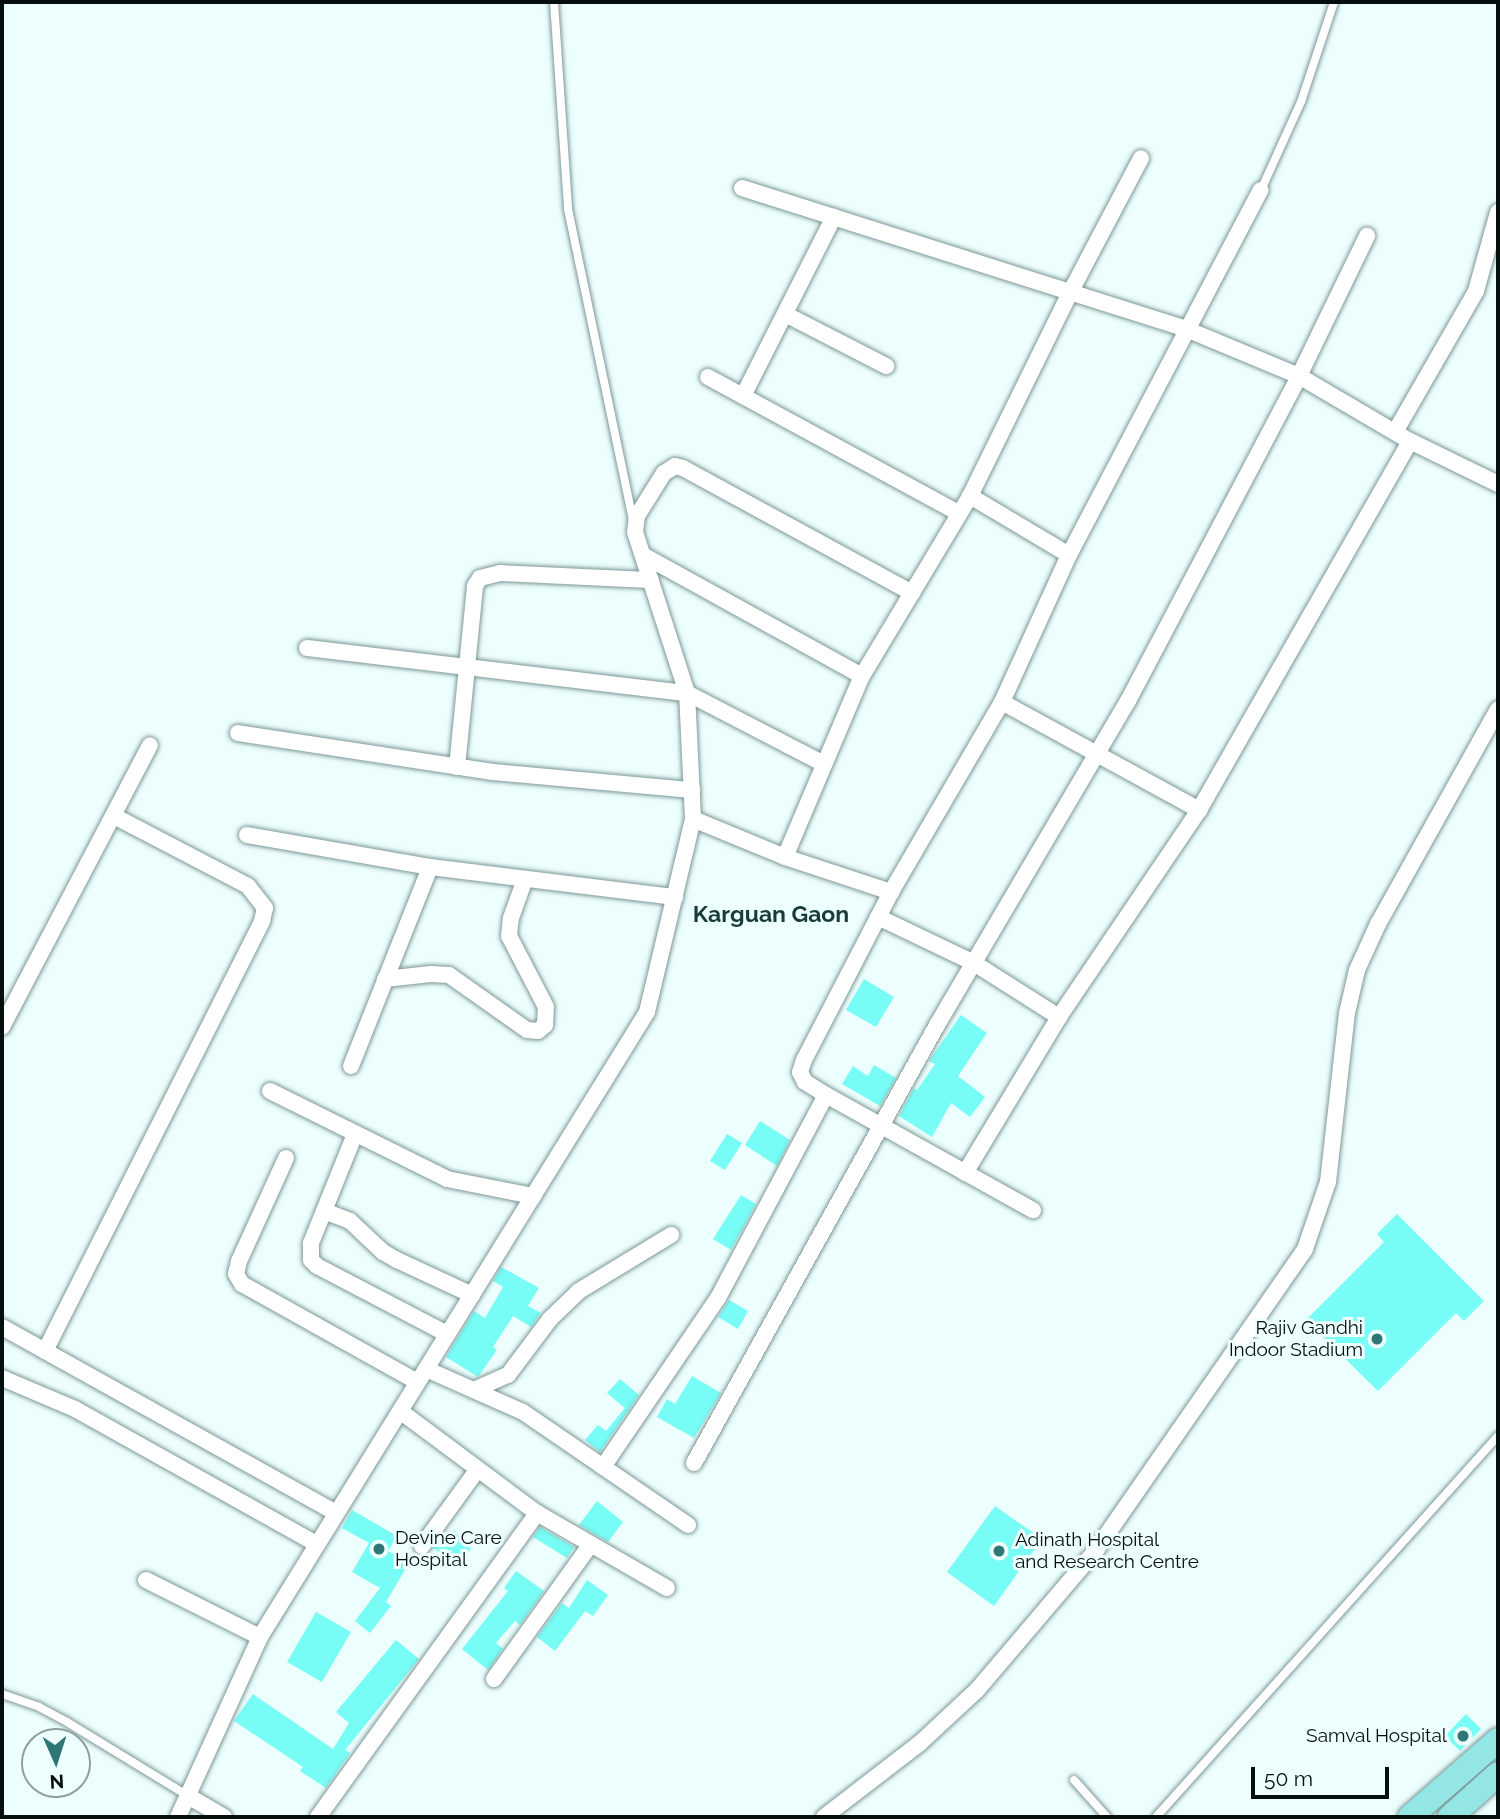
<!DOCTYPE html>
<html>
<head>
<meta charset="utf-8">
<style>
	body { margin:0 }
	#map { position:relative; width:1500px; height:1819px; overflow:hidden; background:#ecfefd; font-family:Raleway,sans-serif }
	div>[style] { position:absolute }
	[style*='--x'] { left:calc(var(--x)*1px); top:calc(var(--y)*1px); width:calc(var(--w)*1px); rotate:calc(var(--a)*1deg) }
	.building>* { inset:0; background:#78fcf6 }
	.roads { filter:drop-shadow(0 0 2px #7c9796) drop-shadow(0 0 2px #7c9796) }
	.service>* { height:8px; margin:-4px; padding:0 4px; transform-origin:4px; border-radius:4px; background:#fff }
	.minor>* { height:16px; margin:-8px; padding:0 8px; transform-origin:8px; border-radius:8px; background:#fff }
	.primary>* { height:24px; margin:-12px; padding:0 12px; transform-origin:12px; border-radius:12px; background:#93e6e4 }
	.dots>* { width:19px; height:19px; translate:-50% -50%; box-sizing:border-box; border:4px solid #ecfefd; border-radius:50% }
	span { translate:-50% -50%; white-space:nowrap; text-align:center; line-height:1.15; -webkit-text-stroke:6px #ecfefd; paint-order:stroke }
	.poi-label { font-size:19px; color:#050f0e }
	.right { translate:-100% -50%; text-align:right }
	.left { translate:0 -50%; text-align:left }
	.quarter-label { font-size:23px; color:#193c3a; font-weight:700 }
	.frame { position:absolute; inset:0; border:4px solid #050f0e; pointer-events:none }
	.north { position:absolute; left:21px; top:1728px; width:70px; height:70px; box-sizing:border-box; background:#ecfefd; border:2px solid #909e9d; border-radius:50%; rotate:177deg; font-size:19px; font-weight:700; line-height:28px; text-align:center; color:#050f0e }
	.north::after { content:''; display:block; margin:auto; width:24px; height:32px; background:#2e7774; clip-path:polygon(50% 0,100% 100%,50% 72%,0 100%) }
	.scale { position:absolute; left:1251px; top:1767px; width:138px; height:32px; box-sizing:border-box; border:4px solid #050f0e; border-top:0; padding-left:9px; font-size:21px; line-height:24px; white-space:nowrap; color:#050f0e; -webkit-text-stroke:5px #ecfefd; paint-order:stroke }
</style>
</head>
<body>
<div id="map">
	<div class="building">
		<div style="clip-path:polygon(864px 979px,894px 997px,876px 1027px,846px 1010px)"></div>
		<div style="clip-path:polygon(961px 1015px,987px 1033px,958px 1076px,985px 1097px,970px 1117px,951px 1103px,932px 1137px,899px 1116px,914px 1088px,917px 1090px,935px 1064px,929px 1061px)"></div>
		<div style="clip-path:polygon(874px 1065px,896px 1078px,880px 1106px,842px 1084px,853px 1066px,868px 1076px)"></div>
		<div style="clip-path:polygon(760px 1121px,790px 1140px,777px 1166px,745px 1145px)"></div>
		<div style="clip-path:polygon(727px 1134px,742px 1143px,725px 1170px,710px 1161px)"></div>
		<div style="clip-path:polygon(741px 1195px,756px 1204px,731px 1250px,713px 1239px)"></div>
		<div style="clip-path:polygon(1397px 1214px,1484px 1301px,1464px 1321px,1456px 1313px,1378px 1391px,1306px 1320px,1384px 1242px,1377px 1234px)"></div>
		<div style="clip-path:polygon(501px 1267px,539px 1288px,528px 1306px,541px 1313px,531px 1327px,513px 1316px,493px 1347px,497px 1350px,478px 1377px,446px 1357px,474px 1311px,485px 1318px,503px 1287px,493px 1281px)"></div>
		<div style="clip-path:polygon(729px 1300px,748px 1311px,738px 1329px,718px 1317px)"></div>
		<div style="clip-path:polygon(692px 1376px,721px 1393px,694px 1438px,657px 1417px,667px 1399px,675px 1404px)"></div>
		<div style="clip-path:polygon(620px 1379px,639px 1395px,600px 1452px,585px 1440px,598px 1425px,606px 1431px,625px 1408px,607px 1393px)"></div>
		<div style="clip-path:polygon(597px 1501px,623px 1522px,608px 1542px,579px 1525px)"></div>
		<div style="clip-path:polygon(995px 1506px,1042px 1539px,994px 1606px,947px 1572px)"></div>
		<div style="clip-path:polygon(352px 1510px,397px 1536px,388px 1551px,409px 1563px,386px 1602px,391px 1606px,370px 1633px,355px 1621px,380px 1588px,352px 1572px,369px 1543px,342px 1528px)"></div>
		<div style="clip-path:polygon(540px 1527px,574px 1547px,567px 1558px,533px 1537px)"></div>
		<div style="clip-path:polygon(454px 1530px,471px 1549px,456px 1563px,433px 1548px)"></div>
		<div style="clip-path:polygon(516px 1571px,544px 1591px,520px 1625px,515px 1621px,496px 1643px,503px 1649px,488px 1670px,462px 1649px,508px 1591px,504px 1588px)"></div>
		<div style="clip-path:polygon(587px 1580px,608px 1595px,593px 1616px,585px 1611px,555px 1651px,537px 1637px,562px 1603px,569px 1608px)"></div>
		<div style="clip-path:polygon(316px 1612px,351px 1632px,322px 1682px,287px 1662px)"></div>
		<div style="clip-path:polygon(396px 1640px,419px 1659px,345px 1750px,350px 1753px,326px 1788px,300px 1771px,303px 1767px,234px 1721px,253px 1694px,333px 1749px,349px 1723px,336px 1712px)"></div>
		<div style="clip-path:polygon(1466px 1714px,1481px 1729px,1460px 1751px,1445px 1736px)"></div>
	</div>
	<div class="roads">
		<div class="service">
			<div style="--x:554;--y:2;--w:207;--a:86.1"></div>
			<div style="--x:568;--y:209;--w:319;--a:78.2"></div>
			<div style="--x:1261;--y:190;--w:97;--a:-65.6"></div>
			<div style="--x:1301;--y:102;--w:105;--a:-71.7"></div>
			<div style="--x:2;--y:1694;--w:39;--a:19"></div>
			<div style="--x:39;--y:1707;--w:32;--a:28"></div>
			<div style="--x:67;--y:1722;--w:142;--a:31.4"></div>
			<div style="--x:1074;--y:1780;--w:50;--a:48.3"></div>
			<div style="--x:1156;--y:1817;--w:512;--a:-48.09"></div>
		</div>
		<div class="minor">
			<div style="--x:742;--y:188;--w:466;--a:17.6"></div>
			<div style="--x:1186;--y:329;--w:122;--a:22.6"></div>
			<div style="--x:1299;--y:376;--w:129;--a:30.4"></div>
			<div style="--x:1410;--y:441;--w:98;--a:26"></div>
			<div style="--x:785;--y:314;--w:114;--a:27.2"></div>
			<div style="--x:708;--y:377;--w:285;--a:28.5"></div>
			<div style="--x:743;--y:396;--w:201;--a:-63.1"></div>
			<div style="--x:1395;--y:432;--w:163;--a:-60.1"></div>
			<div style="--x:1476;--y:291;--w:82;--a:-74.4"></div>
			<div style="--x:970;--y:496;--w:115;--a:30.8"></div>
			<div style="--x:643;--y:555;--w:250;--a:28.9"></div>
			<div style="--x:307;--y:648;--w:383;--a:6.8"></div>
			<div style="--x:687;--y:693;--w:154;--a:27.4"></div>
			<div style="--x:1002;--y:702;--w:225;--a:28.7"></div>
			<div style="--x:238;--y:733;--w:258;--a:8.7"></div>
			<div style="--x:493;--y:772;--w:200;--a:5.2"></div>
			<div style="--x:457;--y:767;--w:182;--a:-84.3"></div>
			<div style="--x:475;--y:586;--w:9;--a:-58"></div>
			<div style="--x:480;--y:578;--w:21;--a:-14"></div>
			<div style="--x:500;--y:573;--w:151;--a:2.7"></div>
			<div style="--x:693;--y:819;--w:100;--a:22.4"></div>
			<div style="--x:785;--y:857;--w:112;--a:18.3"></div>
			<div style="--x:891;--y:892;--w:220;--a:-59.7"></div>
			<div style="--x:1002;--y:702;--w:162;--a:-65.5"></div>
			<div style="--x:1069;--y:555;--w:412;--a:-62.3"></div>
			<div style="--x:247;--y:835;--w:186;--a:9.9"></div>
			<div style="--x:785;--y:857;--w:197;--a:-67"></div>
			<div style="--x:862;--y:676;--w:210;--a:-59"></div>
			<div style="--x:970;--y:496;--w:229;--a:-63.8"></div>
			<div style="--x:1071;--y:291;--w:150;--a:-62.2"></div>
			<div style="--x:878;--y:917;--w:106;--a:25.6"></div>
			<div style="--x:974;--y:963;--w:101;--a:32.4"></div>
			<div style="--x:385;--y:979;--w:46;--a:-6.2"></div>
			<div style="--x:431;--y:974;--w:18;--a:3"></div>
			<div style="--x:449;--y:975;--w:95;--a:35.2"></div>
			<div style="--x:527;--y:1030;--w:11;--a:5"></div>
			<div style="--x:538;--y:1031;--w:9;--a:-41"></div>
			<div style="--x:545;--y:1025;--w:18;--a:-87"></div>
			<div style="--x:546;--y:1007;--w:80;--a:-117.5"></div>
			<div style="--x:509;--y:936;--w:18;--a:-84"></div>
			<div style="--x:511;--y:918;--w:41;--a:-70.3"></div>
			<div style="--x:2;--y:1027;--w:318;--a:-62.3"></div>
			<div style="--x:351;--y:1066;--w:214;--a:-68.3"></div>
			<div style="--x:430;--y:867;--w:247;--a:7"></div>
			<div style="--x:270;--y:1091;--w:198;--a:26.4"></div>
			<div style="--x:447;--y:1179;--w:88;--a:11.2"></div>
			<div style="--x:826;--y:1095;--w:237;--a:29.1"></div>
			<div style="--x:355;--y:1134;--w:118;--a:112"></div>
			<div style="--x:311;--y:1243;--w:17;--a:90"></div>
			<div style="--x:311;--y:1260;--w:8;--a:45"></div>
			<div style="--x:317;--y:1266;--w:147;--a:27.6"></div>
			<div style="--x:286;--y:1158;--w:113;--a:114.5"></div>
			<div style="--x:239;--y:1261;--w:13;--a:103"></div>
			<div style="--x:236;--y:1274;--w:12;--a:59"></div>
			<div style="--x:242;--y:1284;--w:201;--a:29.2"></div>
			<div style="--x:965;--y:1173;--w:182;--a:-58.9"></div>
			<div style="--x:1059;--y:1017;--w:250;--a:-55.9"></div>
			<div style="--x:1199;--y:810;--w:425;--a:-60.2"></div>
			<div style="--x:324;--y:1211;--w:28;--a:21"></div>
			<div style="--x:350;--y:1221;--w:45;--a:43.2"></div>
			<div style="--x:383;--y:1252;--w:16;--a:30"></div>
			<div style="--x:397;--y:1260;--w:83;--a:25"></div>
			<div style="--x:2;--y:1327;--w:382;--a:29.1"></div>
			<div style="--x:45;--y:1351;--w:482;--a:-63.2"></div>
			<div style="--x:262;--y:921;--w:13;--a:-77"></div>
			<div style="--x:265;--y:908;--w:28;--a:-128"></div>
			<div style="--x:248;--y:886;--w:151;--a:-152.4"></div>
			<div style="--x:426;--y:1369;--w:106;--a:23.9"></div>
			<div style="--x:523;--y:1412;--w:200;--a:34.4"></div>
			<div style="--x:2;--y:1378;--w:79;--a:23"></div>
			<div style="--x:75;--y:1409;--w:277;--a:29.2"></div>
			<div style="--x:476;--y:1389;--w:35;--a:-24"></div>
			<div style="--x:508;--y:1375;--w:70;--a:-53.1"></div>
			<div style="--x:550;--y:1319;--w:40;--a:-44"></div>
			<div style="--x:579;--y:1291;--w:108;--a:-31.3"></div>
			<div style="--x:400;--y:1411;--w:171;--a:36.7"></div>
			<div style="--x:537;--y:1513;--w:150;--a:30"></div>
			<div style="--x:694;--y:1463;--w:501;--a:-60.98"></div>
			<div style="--x:937;--y:1025;--w:376;--a:-59.5"></div>
			<div style="--x:1128;--y:701;--w:367;--a:-62.2"></div>
			<div style="--x:1299;--y:376;--w:156;--a:-64.1"></div>
			<div style="--x:603;--y:1467;--w:204;--a:-55.8"></div>
			<div style="--x:718;--y:1298;--w:230;--a:-62"></div>
			<div style="--x:826;--y:1095;--w:25;--a:-148"></div>
			<div style="--x:805;--y:1082;--w:11;--a:-117"></div>
			<div style="--x:800;--y:1072;--w:13;--a:-72"></div>
			<div style="--x:804;--y:1060;--w:189;--a:-62.6"></div>
			<div style="--x:422;--y:1546;--w:95;--a:-54"></div>
			<div style="--x:146;--y:1580;--w:127;--a:26.6"></div>
			<div style="--x:494;--y:1679;--w:166;--a:-54.3"></div>
			<div style="--x:188;--y:1796;--w:42;--a:30.3"></div>
			<div style="--x:178;--y:1817;--w:198;--a:-65.5"></div>
			<div style="--x:260;--y:1637;--w:735;--a:-58.23"></div>
			<div style="--x:647;--y:1012;--w:198;--a:-76.6"></div>
			<div style="--x:693;--y:819;--w:126;--a:-92.7"></div>
			<div style="--x:687;--y:693;--w:169;--a:-107.9"></div>
			<div style="--x:635;--y:532;--w:16;--a:-83"></div>
			<div style="--x:637;--y:516;--w:51;--a:-57.9"></div>
			<div style="--x:664;--y:473;--w:13;--a:-32"></div>
			<div style="--x:675;--y:466;--w:8;--a:14"></div>
			<div style="--x:683;--y:468;--w:261;--a:28.6"></div>
			<div style="--x:318;--y:1817;--w:375;--a:-54.2"></div>
			<div style="--x:824;--y:1817;--w:121;--a:-37.6"></div>
			<div style="--x:920;--y:1743;--w:78;--a:-42.9"></div>
			<div style="--x:977;--y:1690;--w:184;--a:-49.6"></div>
			<div style="--x:1096;--y:1550;--w:366;--a:-55.2"></div>
			<div style="--x:1305;--y:1249;--w:71;--a:-71.1"></div>
			<div style="--x:1328;--y:1182;--w:170;--a:-83.6"></div>
			<div style="--x:1347;--y:1013;--w:44;--a:-76.9"></div>
			<div style="--x:1357;--y:970;--w:51;--a:-65.5"></div>
			<div style="--x:1378;--y:924;--w:246;--a:-60.8"></div>
		</div>
		<div class="primary">
			<div style="--x:1410;--y:1817;--w:117;--a:-41.2"></div>
			<div style="--x:1450;--y:1817;--w:64;--a:-41.9"></div>
		</div>
	</div>
	<div class="dots">
		<div style="left:1377px;top:1339px;background:#2e7774"></div>
		<div style="left:379px;top:1549px;background:#2e7774"></div>
		<div style="left:999px;top:1551px;background:#2e7774"></div>
		<div style="left:1463px;top:1736px;background:#2e7774"></div>
	</div>
	<div class="poi-label">
		<span class="right" style="left:1363px;top:1339px">Rajiv Gandhi<br>Indoor Stadium</span>
		<span class="left" style="left:395px;top:1549px">Devine Care<br>Hospital</span>
		<span class="left" style="left:1015px;top:1551px">Adinath Hospital<br>and Research Centre</span>
		<span class="right" style="left:1447px;top:1736px">Samval Hospital</span>
	</div>
	<div class="quarter-label">
		<span style="left:771px;top:914px">Karguan Gaon</span>
	</div>
	<div class="frame"></div>
	<div class="north">N</div>
	<div class="scale">50 m</div>
</div>
</body>
</html>
